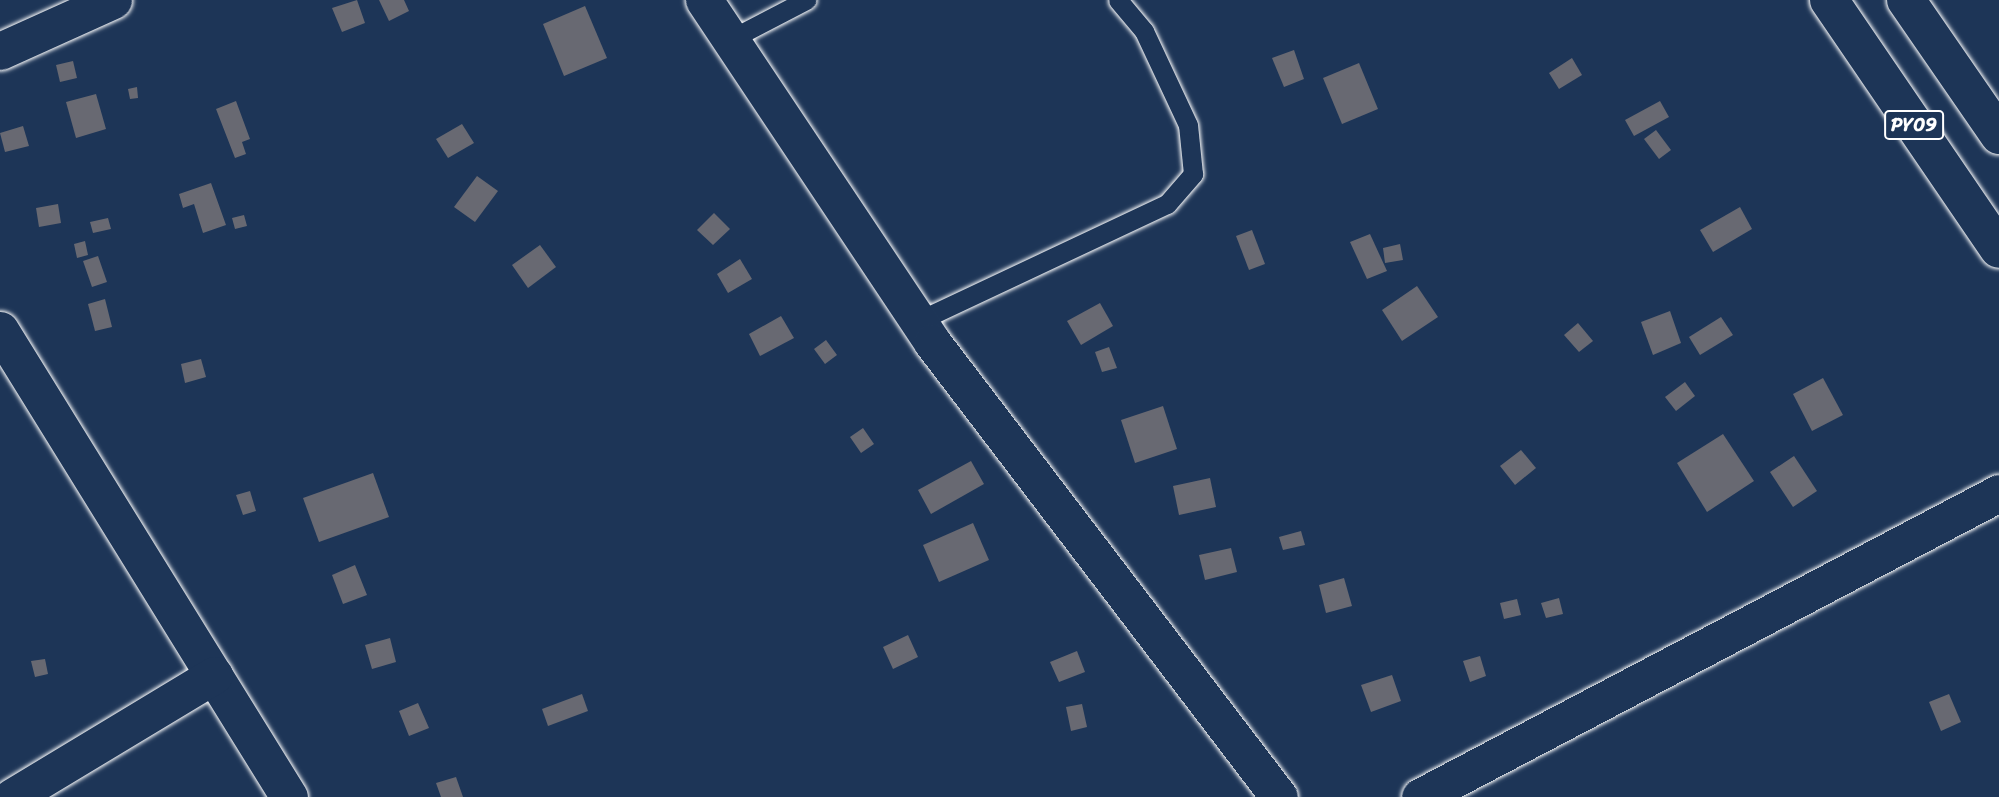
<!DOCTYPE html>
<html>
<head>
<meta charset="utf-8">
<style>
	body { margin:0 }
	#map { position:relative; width:1999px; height:797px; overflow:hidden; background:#1d3557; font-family:Sriracha,sans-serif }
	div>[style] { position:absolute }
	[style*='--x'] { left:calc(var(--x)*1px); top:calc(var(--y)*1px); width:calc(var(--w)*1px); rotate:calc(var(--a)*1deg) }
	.building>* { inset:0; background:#686972 }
	.roads { filter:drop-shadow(0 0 2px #fff) drop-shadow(0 0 2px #fff) }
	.lane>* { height:19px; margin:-9.5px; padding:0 9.5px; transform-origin:9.5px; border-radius:9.5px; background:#1d3557 }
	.street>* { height:37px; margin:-18.5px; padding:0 18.5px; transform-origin:18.5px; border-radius:18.5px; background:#1d3557 }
	.highway>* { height:38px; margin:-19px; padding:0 19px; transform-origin:19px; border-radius:19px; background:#1d3557 }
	span { translate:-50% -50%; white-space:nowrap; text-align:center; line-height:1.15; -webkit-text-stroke:5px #1d3557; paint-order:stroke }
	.shield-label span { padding:2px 5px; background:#1d3557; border:2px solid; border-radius:5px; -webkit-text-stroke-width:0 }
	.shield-label { font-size:19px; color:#fff; font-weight:700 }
</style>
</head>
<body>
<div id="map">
	<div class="building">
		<div style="clip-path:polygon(357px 0,365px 23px,342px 32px,332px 8px)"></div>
		<div style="clip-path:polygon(379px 0,404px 0,409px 11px,389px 21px)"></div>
		<div style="clip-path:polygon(585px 6px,607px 58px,564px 76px,543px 24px)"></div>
		<div style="clip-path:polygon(1294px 50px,1304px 79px,1284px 87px,1272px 58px)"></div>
		<div style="clip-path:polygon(1572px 58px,1582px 75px,1559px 89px,1549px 73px)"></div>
		<div style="clip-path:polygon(73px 61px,77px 78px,60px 82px,56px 65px)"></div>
		<div style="clip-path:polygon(1359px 63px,1378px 109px,1342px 124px,1323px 78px)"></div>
		<div style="clip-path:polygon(137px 87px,138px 98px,130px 99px,128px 89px)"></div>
		<div style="clip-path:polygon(96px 94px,106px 129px,76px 138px,66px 102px)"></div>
		<div style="clip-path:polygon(236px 101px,250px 139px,242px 142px,246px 154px,235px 158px,216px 109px)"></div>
		<div style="clip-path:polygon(1660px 101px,1669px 117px,1634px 136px,1625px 120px)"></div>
		<div style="clip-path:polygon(462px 124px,474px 143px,448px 158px,436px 139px)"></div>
		<div style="clip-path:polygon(23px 126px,29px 146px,5px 152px,0 133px)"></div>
		<div style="clip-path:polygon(1656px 130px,1671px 150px,1659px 159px,1644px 139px)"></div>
		<div style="clip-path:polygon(477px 176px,498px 191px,475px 222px,454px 207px)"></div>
		<div style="clip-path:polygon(211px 183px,226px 225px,203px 233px,194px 204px,183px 208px,179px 194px)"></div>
		<div style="clip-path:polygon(58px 204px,61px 223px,39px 227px,36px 208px)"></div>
		<div style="clip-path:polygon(1740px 207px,1752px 229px,1713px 252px,1700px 230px)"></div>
		<div style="clip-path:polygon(714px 213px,730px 229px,713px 245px,697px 230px)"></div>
		<div style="clip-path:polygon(244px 215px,247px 226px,235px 229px,232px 218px)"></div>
		<div style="clip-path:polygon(108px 218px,111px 229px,93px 233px,90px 222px)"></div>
		<div style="clip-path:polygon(1252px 230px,1265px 264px,1249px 270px,1236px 236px)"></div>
		<div style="clip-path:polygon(1370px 234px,1387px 271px,1367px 279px,1350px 242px)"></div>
		<div style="clip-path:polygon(85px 241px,88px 255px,77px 258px,74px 244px)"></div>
		<div style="clip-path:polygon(1400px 244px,1403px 260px,1385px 263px,1383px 248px)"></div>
		<div style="clip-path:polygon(540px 245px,556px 267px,528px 288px,512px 265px)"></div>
		<div style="clip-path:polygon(98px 256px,107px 282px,92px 287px,83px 261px)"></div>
		<div style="clip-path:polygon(740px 259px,752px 279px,728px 293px,717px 274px)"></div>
		<div style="clip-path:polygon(1417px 286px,1438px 317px,1402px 341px,1382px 310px)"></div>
		<div style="clip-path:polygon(105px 299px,112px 327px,95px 331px,88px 304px)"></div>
		<div style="clip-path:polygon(1100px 303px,1113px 326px,1081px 345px,1067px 321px)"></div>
		<div style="clip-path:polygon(1670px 311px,1681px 343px,1653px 355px,1641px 322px)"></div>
		<div style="clip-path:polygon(781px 316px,794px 338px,760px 356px,749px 334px)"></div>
		<div style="clip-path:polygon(1721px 317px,1733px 335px,1700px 355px,1689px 337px)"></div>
		<div style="clip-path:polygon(1578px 323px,1593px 341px,1579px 352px,1564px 335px)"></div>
		<div style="clip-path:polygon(826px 340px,837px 355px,825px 364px,814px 349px)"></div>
		<div style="clip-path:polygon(1109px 347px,1117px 368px,1102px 372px,1095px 352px)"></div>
		<div style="clip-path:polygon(201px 359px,206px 377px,185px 383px,181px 364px)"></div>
		<div style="clip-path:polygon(1823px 378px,1843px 415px,1812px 431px,1793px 394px)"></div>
		<div style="clip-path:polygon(1685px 382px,1695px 396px,1676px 411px,1665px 397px)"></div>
		<div style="clip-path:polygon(1163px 406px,1177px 449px,1135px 463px,1121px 420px)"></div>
		<div style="clip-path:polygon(863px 428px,874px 444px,861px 453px,850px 437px)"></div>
		<div style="clip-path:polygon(1723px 434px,1754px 481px,1707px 512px,1677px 463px)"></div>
		<div style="clip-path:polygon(1521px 450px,1536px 468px,1515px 485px,1500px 466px)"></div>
		<div style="clip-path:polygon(1794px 456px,1817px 491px,1793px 507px,1770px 472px)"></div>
		<div style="clip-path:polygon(971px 461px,984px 484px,931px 514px,918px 490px)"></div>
		<div style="clip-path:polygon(373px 473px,389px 517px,319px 542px,303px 498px)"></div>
		<div style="clip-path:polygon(1210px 478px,1216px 507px,1179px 515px,1173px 486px)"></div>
		<div style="clip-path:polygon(250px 491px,256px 511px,243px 515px,236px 495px)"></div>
		<div style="clip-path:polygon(973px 523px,989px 560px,939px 582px,923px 545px)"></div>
		<div style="clip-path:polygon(1301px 531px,1305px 545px,1283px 550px,1279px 537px)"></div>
		<div style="clip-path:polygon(1231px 548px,1237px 572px,1205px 580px,1199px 555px)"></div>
		<div style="clip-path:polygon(355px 565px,367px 595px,343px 604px,332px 575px)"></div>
		<div style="clip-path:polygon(1344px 578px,1352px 606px,1326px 613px,1319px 585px)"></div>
		<div style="clip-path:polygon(1559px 598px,1563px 614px,1546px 618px,1541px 603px)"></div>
		<div style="clip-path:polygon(1517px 599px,1521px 615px,1504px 619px,1500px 603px)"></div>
		<div style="clip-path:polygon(908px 635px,918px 657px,893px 669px,883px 647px)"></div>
		<div style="clip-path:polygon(390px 638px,396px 662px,372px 669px,365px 645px)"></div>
		<div style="clip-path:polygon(1077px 651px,1085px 672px,1059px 682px,1050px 662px)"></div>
		<div style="clip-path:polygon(1480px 656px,1486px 676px,1470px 682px,1463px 661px)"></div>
		<div style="clip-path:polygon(45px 659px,48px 674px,35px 677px,31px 661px)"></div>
		<div style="clip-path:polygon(1392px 675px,1401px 701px,1371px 712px,1361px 685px)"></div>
		<div style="clip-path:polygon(582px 694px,588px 711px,548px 726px,542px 709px)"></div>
		<div style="clip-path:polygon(1949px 694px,1961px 722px,1941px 731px,1929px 702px)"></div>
		<div style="clip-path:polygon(418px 703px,429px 728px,409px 736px,399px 711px)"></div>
		<div style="clip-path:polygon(1082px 704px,1087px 727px,1071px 731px,1066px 707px)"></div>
		<div style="clip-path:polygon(456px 777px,463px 797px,441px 797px,436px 783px)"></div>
	</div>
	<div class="roads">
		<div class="lane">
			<div style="--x:731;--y:39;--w:85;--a:-27.5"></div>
			<div style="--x:918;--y:321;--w:275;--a:-25.2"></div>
			<div style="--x:1167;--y:204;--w:40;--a:-49"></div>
			<div style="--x:1193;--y:174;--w:49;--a:-95.8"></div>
			<div style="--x:1188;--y:125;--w:104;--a:-115.1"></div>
			<div style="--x:1144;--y:31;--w:40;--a:-130"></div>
		</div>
		<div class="street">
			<div style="--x:704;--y:0;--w:411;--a:56.3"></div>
			<div style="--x:932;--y:342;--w:572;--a:52.67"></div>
			<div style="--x:0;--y:51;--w:124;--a:-24.3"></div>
			<div style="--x:0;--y:330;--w:549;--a:58.25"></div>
			<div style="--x:12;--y:797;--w:236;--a:-31.1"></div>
			<div style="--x:1420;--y:797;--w:654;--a:-27.7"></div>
		</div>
		<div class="highway">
			<div style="--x:1829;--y:0;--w:301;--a:55.7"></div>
			<div style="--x:1906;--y:0;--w:164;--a:55.4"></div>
		</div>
	</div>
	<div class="shield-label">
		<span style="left:1914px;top:125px">PY09</span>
	</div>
</div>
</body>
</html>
